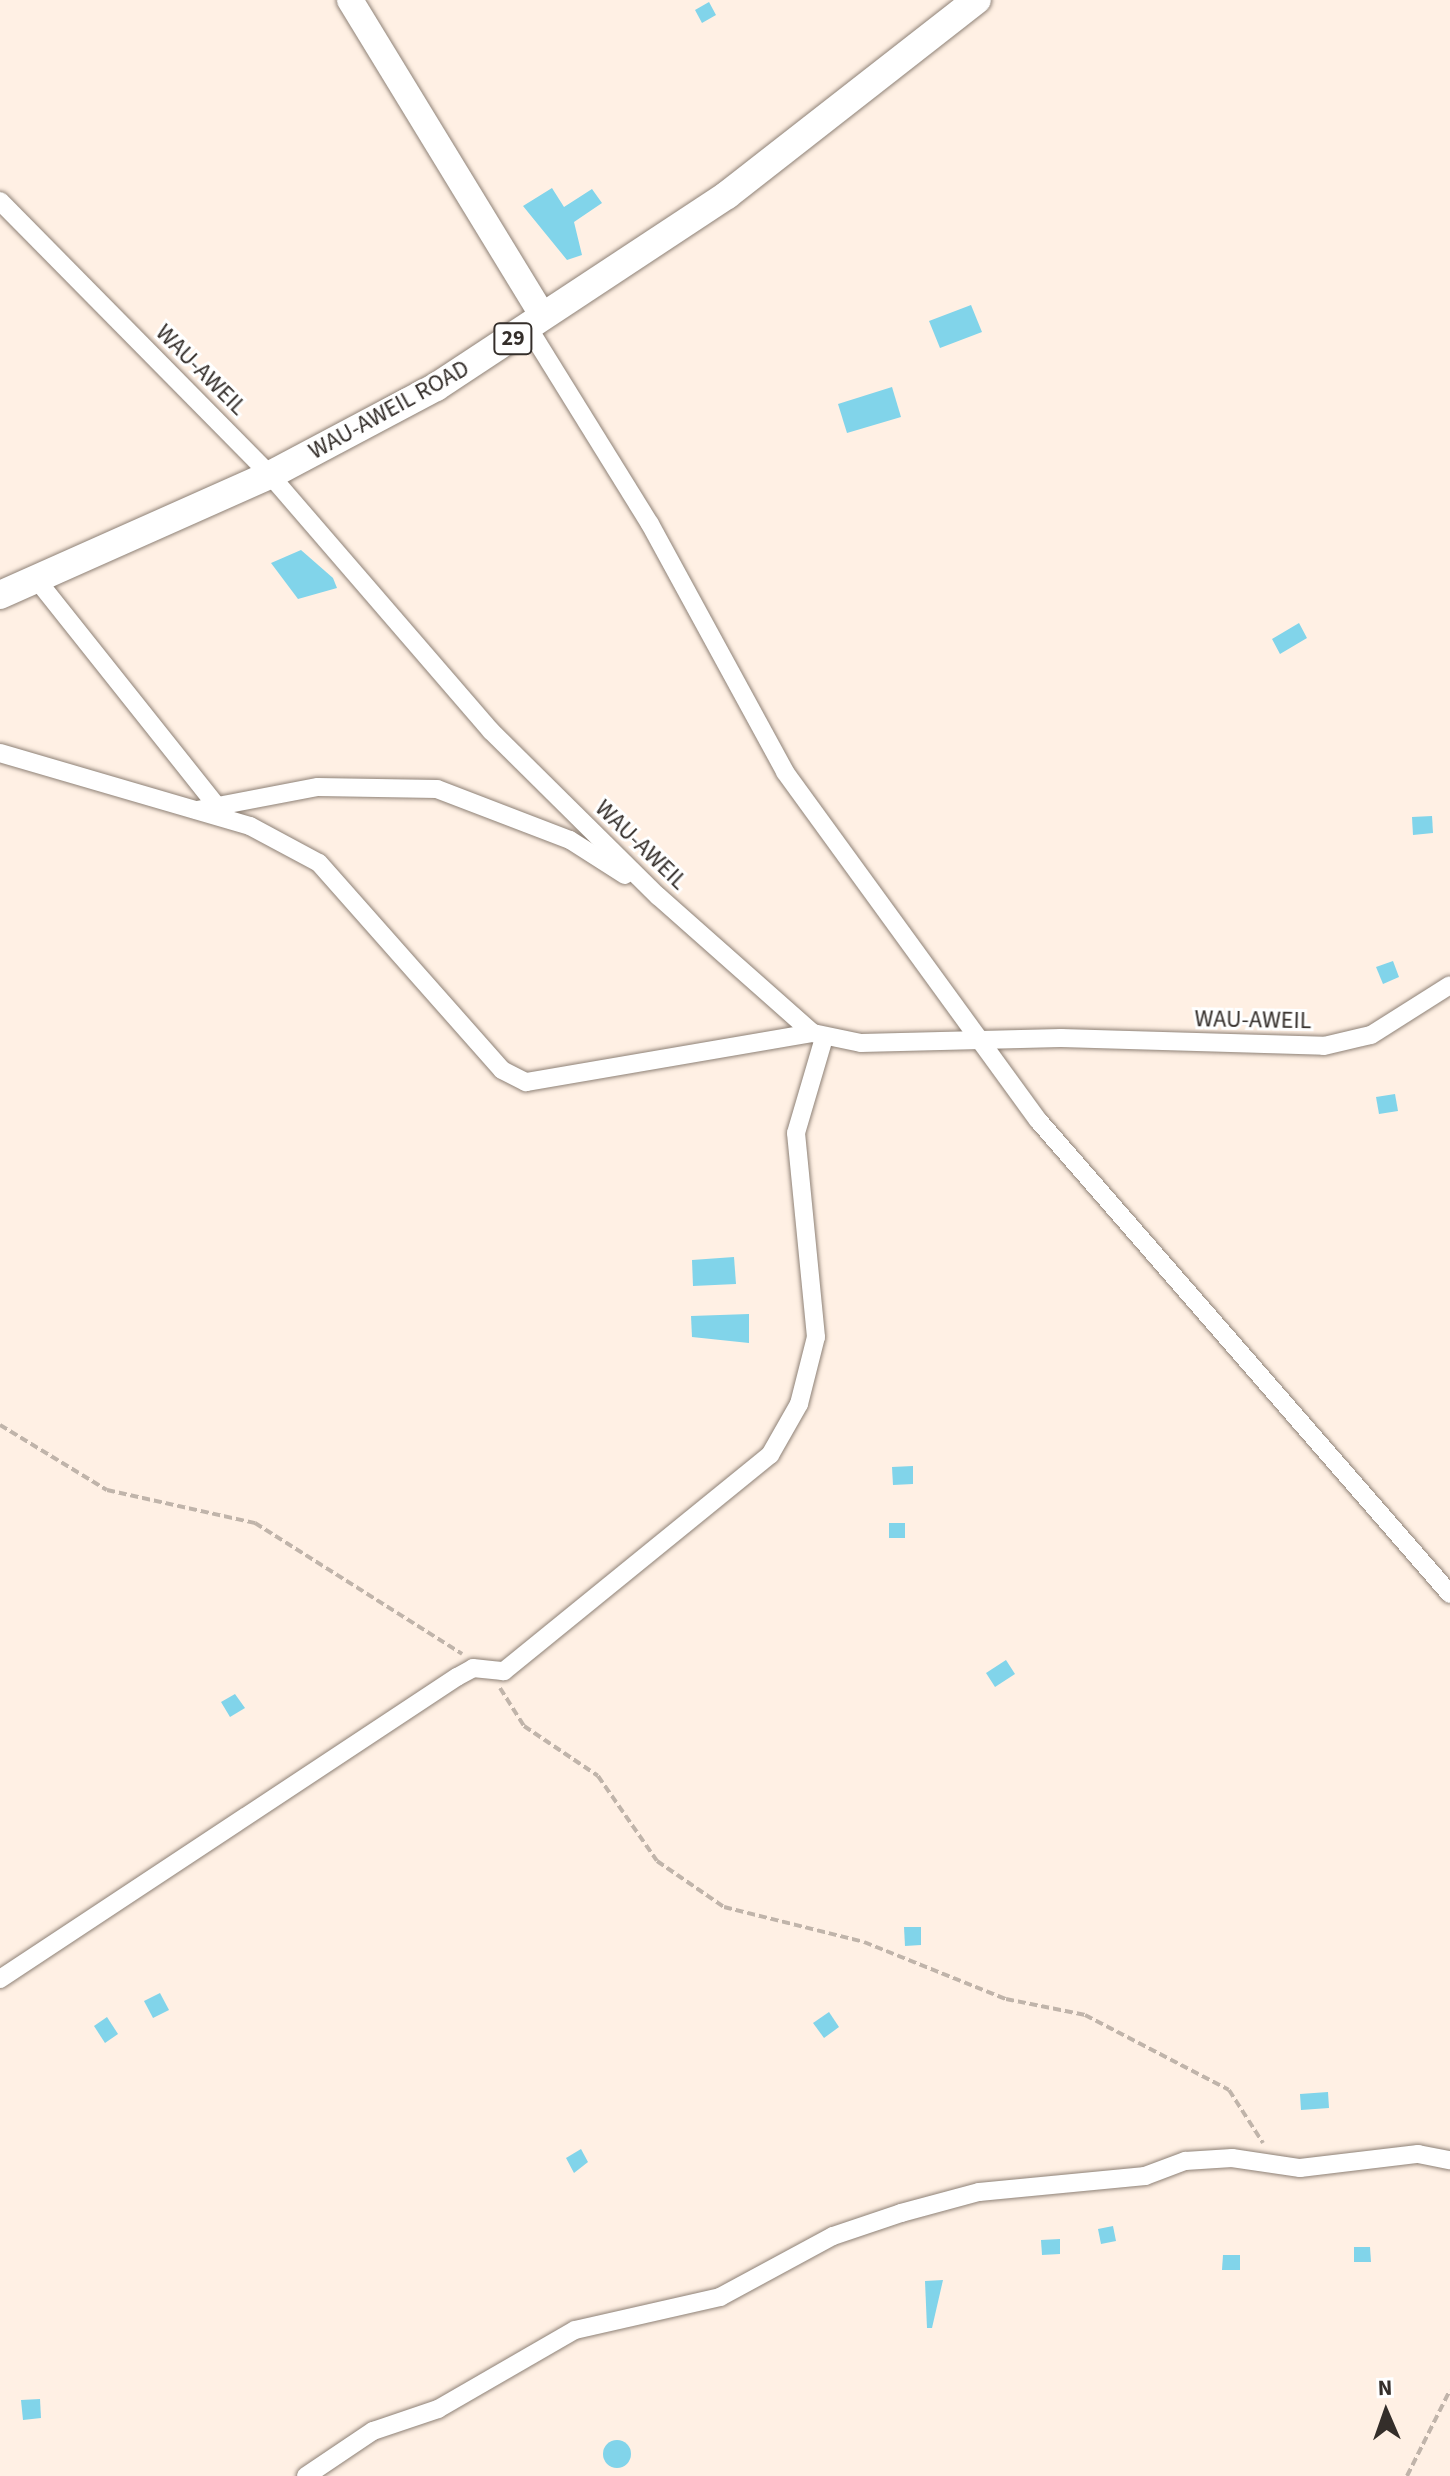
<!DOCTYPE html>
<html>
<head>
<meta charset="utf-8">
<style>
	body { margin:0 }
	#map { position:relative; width:1450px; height:2476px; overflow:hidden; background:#fff0e4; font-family:"Source Sans 3",sans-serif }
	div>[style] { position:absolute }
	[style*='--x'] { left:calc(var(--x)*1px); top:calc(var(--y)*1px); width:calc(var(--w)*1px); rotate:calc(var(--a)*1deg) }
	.building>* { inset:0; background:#81d4ea }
	.round { border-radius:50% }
	.path>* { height:4px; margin-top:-2px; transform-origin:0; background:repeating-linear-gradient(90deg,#c0b4aa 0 8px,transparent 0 12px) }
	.roads { filter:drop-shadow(0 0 2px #8e8176) drop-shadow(0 0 2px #8e8176) }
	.street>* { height:18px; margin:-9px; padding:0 9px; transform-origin:9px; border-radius:9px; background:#fff }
	.secondary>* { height:26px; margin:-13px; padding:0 13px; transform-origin:13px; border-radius:13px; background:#fff }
	.primary>* { height:28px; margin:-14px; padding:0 14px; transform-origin:14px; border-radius:14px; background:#fff }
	span { translate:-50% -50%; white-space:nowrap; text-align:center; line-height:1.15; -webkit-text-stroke:6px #fff; paint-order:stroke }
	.shield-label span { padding:2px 6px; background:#fff; border:2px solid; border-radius:6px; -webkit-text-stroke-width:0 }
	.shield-label { font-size:22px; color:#342e2a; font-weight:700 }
	.street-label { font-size:24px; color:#342e2a }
	.north { position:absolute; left:1346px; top:2372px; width:80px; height:80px; -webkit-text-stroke:6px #fff; paint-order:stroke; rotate:358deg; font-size:22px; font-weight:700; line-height:32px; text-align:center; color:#342e2a }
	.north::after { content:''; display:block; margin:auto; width:28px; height:36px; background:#342e2a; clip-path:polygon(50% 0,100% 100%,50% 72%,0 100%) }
</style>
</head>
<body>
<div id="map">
	<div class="building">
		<div style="clip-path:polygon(709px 2px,716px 15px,702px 23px,695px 10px)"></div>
		<div style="clip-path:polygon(552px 188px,564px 207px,592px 189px,602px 203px,574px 222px,582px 255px,567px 260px,523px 206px)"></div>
		<div style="clip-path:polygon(971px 305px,982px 332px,940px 348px,929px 321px)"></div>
		<div style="clip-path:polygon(892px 387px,901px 417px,847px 433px,838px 404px)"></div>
		<div style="clip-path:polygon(301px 550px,333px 578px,337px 588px,298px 599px,271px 563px)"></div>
		<div style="clip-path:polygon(1299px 623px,1307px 638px,1280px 654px,1272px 639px)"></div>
		<div style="clip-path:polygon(1432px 816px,1433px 833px,1413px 835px,1412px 817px)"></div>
		<div style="clip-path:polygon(1393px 961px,1399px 977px,1383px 984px,1376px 967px)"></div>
		<div style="clip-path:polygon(1395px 1094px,1398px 1111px,1379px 1114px,1376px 1097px)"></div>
		<div style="clip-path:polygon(734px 1257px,736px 1284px,693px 1286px,692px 1260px)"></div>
		<div style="clip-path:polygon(749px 1314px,749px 1343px,692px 1337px,691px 1316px)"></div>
		<div style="clip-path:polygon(913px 1466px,913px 1484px,893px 1485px,892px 1467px)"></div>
		<div style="clip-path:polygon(889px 1523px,905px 1523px,905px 1538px,889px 1538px)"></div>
		<div style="clip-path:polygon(1006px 1660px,1015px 1674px,995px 1687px,986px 1673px)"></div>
		<div style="clip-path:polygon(235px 1694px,245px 1708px,230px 1717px,221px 1702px)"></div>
		<div style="clip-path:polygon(904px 1927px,921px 1927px,921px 1945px,905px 1946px)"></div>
		<div style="clip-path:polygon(160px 1993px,169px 2010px,153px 2018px,144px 2001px)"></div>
		<div style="clip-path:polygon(829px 2012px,839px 2027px,824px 2038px,813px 2023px)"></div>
		<div style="clip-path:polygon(107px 2017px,118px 2034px,105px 2043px,94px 2026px)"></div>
		<div style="clip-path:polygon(1328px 2092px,1329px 2108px,1301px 2110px,1300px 2094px)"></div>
		<div style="clip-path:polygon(581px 2149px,588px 2162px,574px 2173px,566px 2158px)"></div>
		<div style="clip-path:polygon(1113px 2226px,1116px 2241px,1101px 2244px,1098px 2229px)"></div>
		<div style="clip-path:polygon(1060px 2239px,1060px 2254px,1042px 2255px,1041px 2240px)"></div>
		<div style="clip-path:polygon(1354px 2247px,1370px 2247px,1371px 2262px,1354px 2262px)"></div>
		<div style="clip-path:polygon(1223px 2255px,1240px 2255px,1240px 2270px,1222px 2270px)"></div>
		<div style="clip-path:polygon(943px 2280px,932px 2328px,927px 2328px,925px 2281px)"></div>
		<div style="clip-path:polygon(40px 2399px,41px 2418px,23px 2420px,21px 2400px)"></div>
		<div class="round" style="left:603px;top:2440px;width:28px;height:28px"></div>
	</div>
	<div class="path">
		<div style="--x:0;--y:1425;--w:125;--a:31.3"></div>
		<div style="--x:107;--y:1490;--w:152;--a:12.6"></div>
		<div style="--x:255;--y:1523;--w:245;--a:32.3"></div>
		<div style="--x:500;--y:1688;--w:45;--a:57.7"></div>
		<div style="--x:524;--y:1726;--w:89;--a:34"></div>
		<div style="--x:598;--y:1776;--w:103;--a:55.2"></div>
		<div style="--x:657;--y:1861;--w:81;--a:34.5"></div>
		<div style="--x:724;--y:1907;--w:144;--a:14"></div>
		<div style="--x:864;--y:1942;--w:153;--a:21.9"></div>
		<div style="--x:1006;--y:1999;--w:81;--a:11.4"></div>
		<div style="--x:1085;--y:2015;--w:162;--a:27.5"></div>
		<div style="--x:1229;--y:2090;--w:63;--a:57.3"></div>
		<div style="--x:1407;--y:2476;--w:96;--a:-63.4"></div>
	</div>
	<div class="roads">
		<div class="street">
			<div style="--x:0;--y:201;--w:385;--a:45.4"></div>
			<div style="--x:270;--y:475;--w:338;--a:49.2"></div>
			<div style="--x:491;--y:731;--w:235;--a:44.7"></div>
			<div style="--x:658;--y:896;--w:207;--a:41.5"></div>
			<div style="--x:813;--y:1033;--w:49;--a:11.8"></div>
			<div style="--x:861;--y:1043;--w:200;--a:-1.4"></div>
			<div style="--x:1061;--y:1038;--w:263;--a:1.7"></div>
			<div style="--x:1324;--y:1046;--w:48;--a:-13.2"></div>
			<div style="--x:1371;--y:1035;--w:93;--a:-32.3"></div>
			<div style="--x:529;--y:329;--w:229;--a:58.2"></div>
			<div style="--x:650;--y:524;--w:282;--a:61.4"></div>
			<div style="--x:785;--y:772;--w:430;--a:54"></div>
			<div style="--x:1038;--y:1120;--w:628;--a:49"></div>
			<div style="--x:37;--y:580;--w:288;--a:51.5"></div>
			<div style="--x:0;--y:753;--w:260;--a:16.3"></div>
			<div style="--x:250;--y:826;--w:78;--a:28.2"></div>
			<div style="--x:319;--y:863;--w:276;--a:48.5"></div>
			<div style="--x:502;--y:1070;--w:27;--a:27"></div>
			<div style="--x:526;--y:1082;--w:291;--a:-9.7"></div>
			<div style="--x:197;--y:810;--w:123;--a:-10.8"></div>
			<div style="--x:318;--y:787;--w:119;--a:1"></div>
			<div style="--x:437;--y:789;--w:142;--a:21"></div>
			<div style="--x:570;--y:840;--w:65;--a:32.5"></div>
			<div style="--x:0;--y:1979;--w:548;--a:-33.46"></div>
			<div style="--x:457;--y:1677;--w:18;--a:-29"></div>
			<div style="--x:473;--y:1668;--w:31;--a:6"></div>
			<div style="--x:504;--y:1671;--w:343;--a:-39.1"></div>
			<div style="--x:770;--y:1455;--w:59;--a:-60.4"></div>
			<div style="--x:799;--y:1404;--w:69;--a:-75.8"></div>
			<div style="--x:816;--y:1337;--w:205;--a:-95.6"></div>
			<div style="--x:796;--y:1133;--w:99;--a:-73.6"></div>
			<div style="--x:306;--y:2476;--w:81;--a:-33.9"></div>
			<div style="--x:373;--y:2431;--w:69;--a:-18.7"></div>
			<div style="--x:438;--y:2409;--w:158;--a:-30"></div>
			<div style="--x:575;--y:2330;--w:149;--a:-12.8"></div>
			<div style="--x:720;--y:2297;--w:128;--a:-28.4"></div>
			<div style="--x:833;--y:2236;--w:72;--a:-18.7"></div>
			<div style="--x:901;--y:2213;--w:81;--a:-15.1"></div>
			<div style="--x:979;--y:2192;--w:167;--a:-5.5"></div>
			<div style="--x:1145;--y:2176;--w:43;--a:-20.6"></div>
			<div style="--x:1185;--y:2161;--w:47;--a:-3.7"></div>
			<div style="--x:1232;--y:2158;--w:69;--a:8.4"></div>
			<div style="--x:1300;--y:2168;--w:119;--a:-6.8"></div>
			<div style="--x:1418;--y:2154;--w:33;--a:11"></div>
		</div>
		<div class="secondary">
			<div style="--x:350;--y:0;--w:370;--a:58.6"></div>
		</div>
		<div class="primary">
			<div style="--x:0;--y:595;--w:295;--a:-24"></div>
			<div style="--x:270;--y:475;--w:188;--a:-27.9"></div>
			<div style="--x:436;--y:387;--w:349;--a:-33.4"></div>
			<div style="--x:727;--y:195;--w:317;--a:-38"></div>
		</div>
	</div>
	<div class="shield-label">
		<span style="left:513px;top:339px">29</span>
	</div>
	<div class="street-label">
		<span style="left:201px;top:370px;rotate:45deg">WAU-AWEIL</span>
		<span style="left:389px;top:410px;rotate:-29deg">WAU-AWEIL ROAD</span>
		<span style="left:641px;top:845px;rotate:44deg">WAU-AWEIL</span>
		<span style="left:1253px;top:1020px;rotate:1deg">WAU-AWEIL</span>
	</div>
	<div class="north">N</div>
</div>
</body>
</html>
